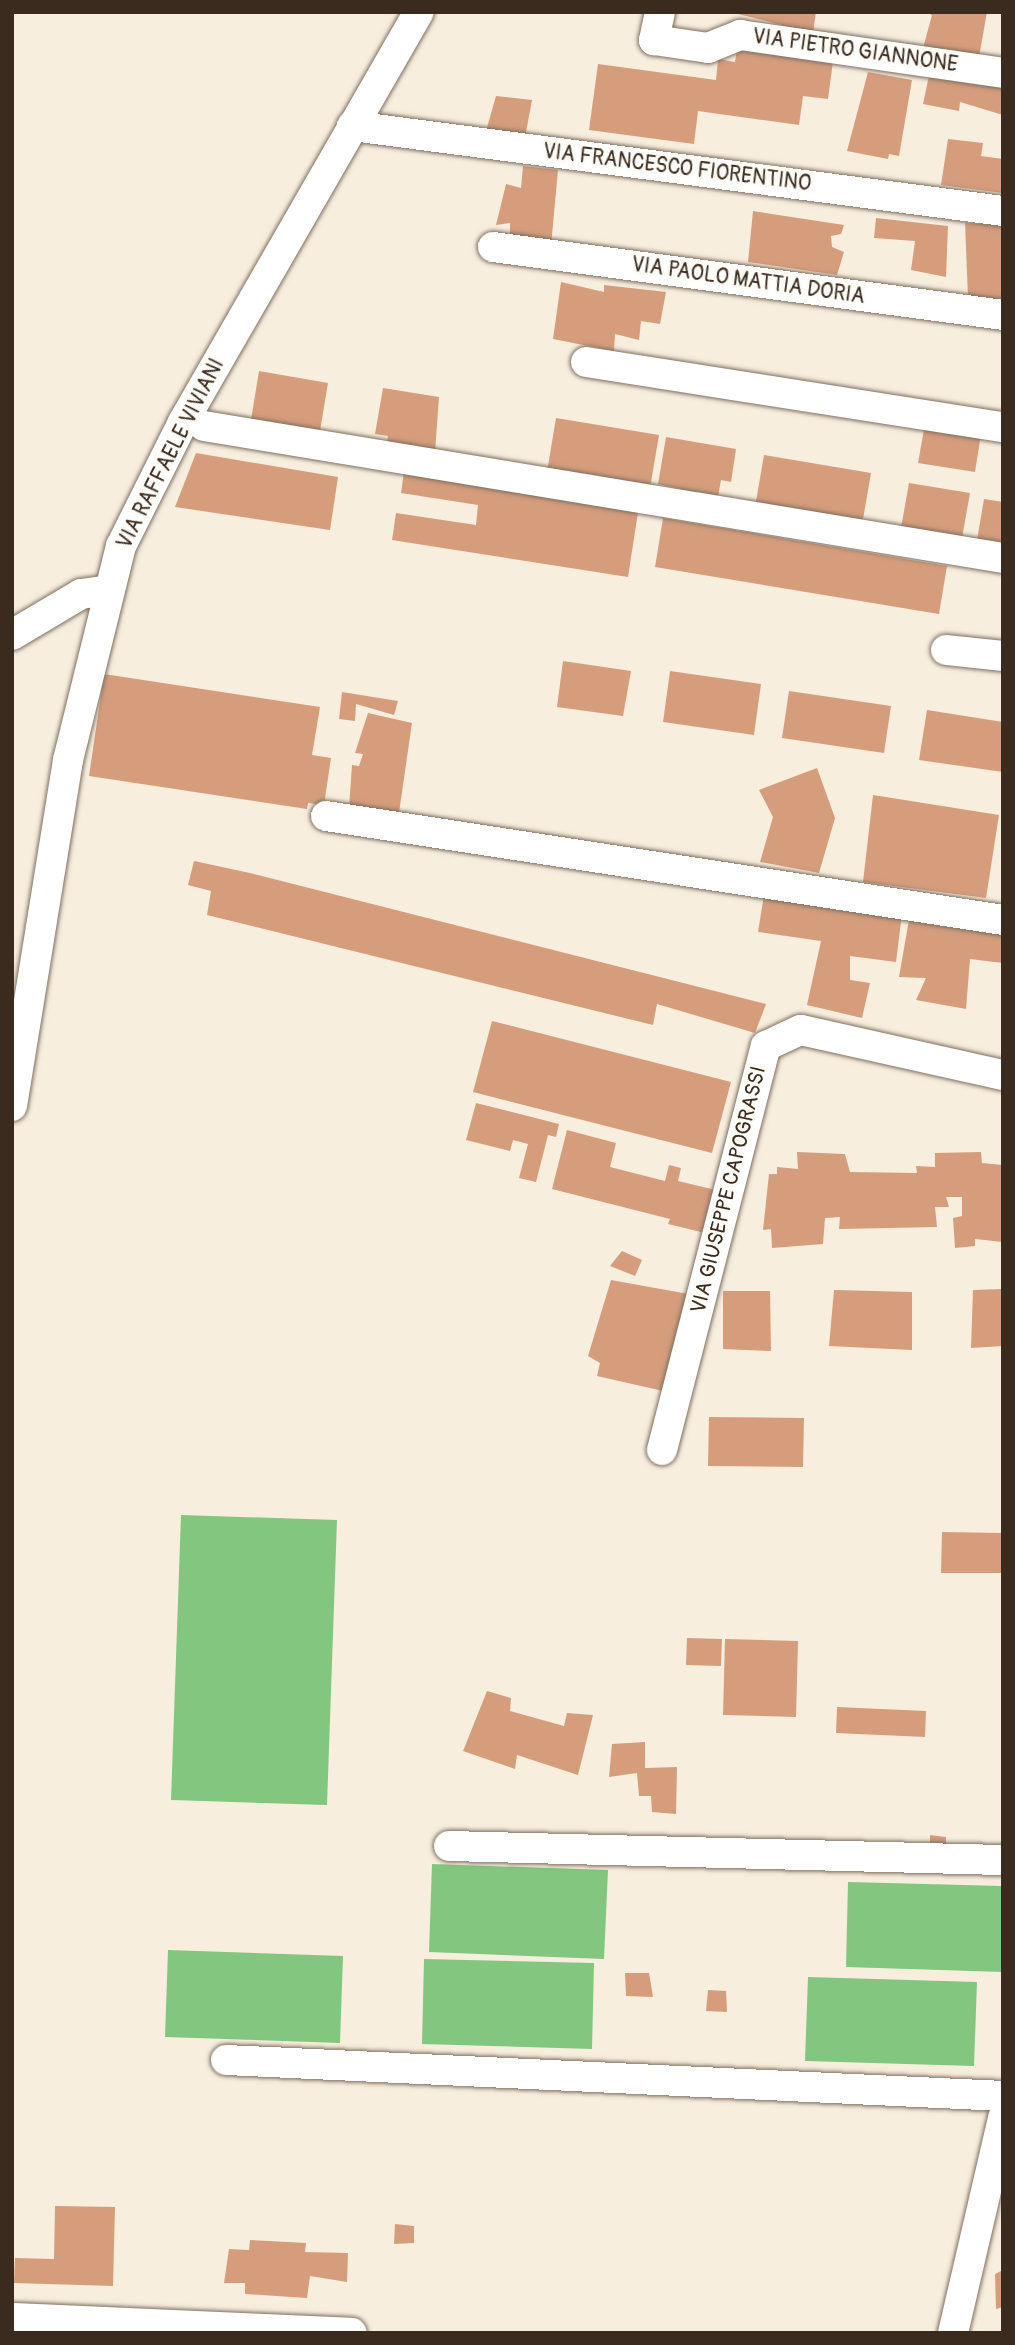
<!DOCTYPE html>
<html>
<head>
<meta charset="utf-8">
<style>
	body { margin:0 }
	#map { position:relative; width:1015px; height:2345px; overflow:hidden; background:#f8eede; font-family:Pangolin,sans-serif }
	div>[style] { position:absolute }
	[style*='--x'] { left:calc(var(--x)*1px); top:calc(var(--y)*1px); width:calc(var(--w)*1px); rotate:calc(var(--a)*1deg) }
	.green>* { inset:0; background:#83c67f }
	.building>* { inset:0; background:#d59d7c }
	.roads { filter:drop-shadow(0 0 2px #7d6f61) drop-shadow(0 0 2px #7d6f61) }
	.minor>* { height:30px; margin:-15px; padding:0 15px; transform-origin:15px; border-radius:15px; background:#fff }
	span { translate:-50% -50%; white-space:nowrap; text-align:center; line-height:1.15; -webkit-text-stroke:7px #fdfcf7; paint-order:stroke }
	.street-label { font-size:21px; color:#3b2a1e }
	.frame { position:absolute; inset:0; border:14px solid #3b2a1e; pointer-events:none }
</style>
</head>
<body>
<div id="map">
	<div class="green">
		<div style="clip-path:polygon(181px 1515px,337px 1520px,327px 1805px,171px 1800px)"></div>
		<div style="clip-path:polygon(432px 1864px,608px 1870px,604px 1959px,429px 1952px)"></div>
		<div style="clip-path:polygon(848px 1882px,1003px 1886px,1003px 1972px,846px 1967px)"></div>
		<div style="clip-path:polygon(168px 1950px,343px 1956px,340px 2043px,165px 2037px)"></div>
		<div style="clip-path:polygon(424px 1959px,594px 1963px,592px 2049px,422px 2044px)"></div>
		<div style="clip-path:polygon(808px 1977px,977px 1982px,974px 2066px,805px 2061px)"></div>
	</div>
	<div class="building">
		<div style="clip-path:polygon(730px 12px,816px 12px,813px 33px)"></div>
		<div style="clip-path:polygon(926px 12px,987px 12px,979px 57px,923px 48px,932px 15px)"></div>
		<div style="clip-path:polygon(737px 48px,833px 61px,828px 99px,803px 96px,799px 125px,698px 111px,694px 144px,589px 130px,598px 64px,716px 80px,718px 59px,735px 62px)"></div>
		<div style="clip-path:polygon(931px 66px,1003px 80px,1003px 115px,960px 102px,959px 111px,923px 104px)"></div>
		<div style="clip-path:polygon(868px 72px,912px 80px,899px 156px,889px 154px,888px 159px,847px 151px)"></div>
		<div style="clip-path:polygon(496px 96px,532px 100px,524px 143px,484px 138px)"></div>
		<div style="clip-path:polygon(948px 139px,983px 143px,981px 156px,1003px 159px,1003px 193px,941px 185px)"></div>
		<div style="clip-path:polygon(523px 166px,558px 170px,551px 246px,510px 239px,510px 223px,496px 225px,506px 184px,521px 188px)"></div>
		<div style="clip-path:polygon(753px 211px,844px 225px,841px 234px,831px 236px,832px 247px,844px 252px,837px 275px,748px 262px)"></div>
		<div style="clip-path:polygon(876px 218px,948px 226px,946px 277px,911px 270px,915px 241px,874px 238px)"></div>
		<div style="clip-path:polygon(965px 223px,1003px 225px,1003px 301px,968px 297px)"></div>
		<div style="clip-path:polygon(561px 282px,604px 292px,604px 285px,666px 292px,660px 324px,641px 321px,639px 340px,615px 334px,614px 351px,553px 339px)"></div>
		<div style="clip-path:polygon(259px 371px,328px 383px,320px 431px,251px 420px)"></div>
		<div style="clip-path:polygon(383px 388px,439px 397px,435px 452px,387px 444px,388px 436px,375px 434px)"></div>
		<div style="clip-path:polygon(556px 418px,659px 435px,650px 488px,547px 472px)"></div>
		<div style="clip-path:polygon(925px 424px,981px 434px,975px 472px,918px 463px)"></div>
		<div style="clip-path:polygon(666px 437px,736px 449px,731px 482px,721px 480px,718px 497px,658px 484px)"></div>
		<div style="clip-path:polygon(196px 453px,338px 477px,330px 530px,175px 507px)"></div>
		<div style="clip-path:polygon(764px 455px,871px 473px,862px 525px,755px 507px)"></div>
		<div style="clip-path:polygon(404px 472px,639px 506px,628px 577px,392px 540px,396px 513px,476px 525px,478px 505px,401px 493px)"></div>
		<div style="clip-path:polygon(909px 483px,970px 493px,962px 538px,901px 528px)"></div>
		<div style="clip-path:polygon(984px 499px,1003px 502px,1003px 550px,976px 546px)"></div>
		<div style="clip-path:polygon(663px 518px,947px 566px,939px 614px,655px 567px)"></div>
		<div style="clip-path:polygon(563px 661px,631px 671px,623px 716px,557px 707px)"></div>
		<div style="clip-path:polygon(670px 671px,761px 684px,754px 735px,663px 722px)"></div>
		<div style="clip-path:polygon(104px 674px,320px 707px,312px 755px,331px 758px,324px 805px,308px 803px,307px 809px,89px 776px)"></div>
		<div style="clip-path:polygon(789px 691px,891px 706px,884px 753px,782px 738px)"></div>
		<div style="clip-path:polygon(342px 692px,398px 701px,394px 715px,356px 704px,355px 721px,339px 719px)"></div>
		<div style="clip-path:polygon(927px 710px,1003px 722px,1003px 772px,919px 760px)"></div>
		<div style="clip-path:polygon(368px 713px,412px 723px,399px 813px,349px 808px,352px 765px,359px 766px,363px 754px,355px 753px)"></div>
		<div style="clip-path:polygon(817px 768px,835px 818px,819px 873px,760px 862px,773px 817px,759px 790px)"></div>
		<div style="clip-path:polygon(873px 795px,999px 815px,986px 898px,863px 882px)"></div>
		<div style="clip-path:polygon(194px 861px,250px 873px,766px 1004px,755px 1033px,657px 1004px,653px 1025px,207px 915px,211px 891px,188px 885px)"></div>
		<div style="clip-path:polygon(764px 895px,902px 914px,896px 962px,850px 956px,850px 980px,870px 983px,862px 1018px,807px 1005px,821px 941px,758px 932px)"></div>
		<div style="clip-path:polygon(910px 914px,1003px 931px,1003px 963px,970px 959px,966px 1009px,916px 1000px,926px 978px,899px 977px)"></div>
		<div style="clip-path:polygon(492px 1021px,731px 1082px,712px 1153px,473px 1092px)"></div>
		<div style="clip-path:polygon(476px 1103px,559px 1124px,556px 1137px,548px 1135px,536px 1182px,519px 1178px,528px 1144px,513px 1140px,510px 1151px,466px 1140px)"></div>
		<div style="clip-path:polygon(567px 1130px,616px 1143px,610px 1167px,665px 1181px,669px 1165px,681px 1168px,678px 1181px,720px 1191px,709px 1234px,668px 1224px,670px 1219px,552px 1189px)"></div>
		<div style="clip-path:polygon(797px 1152px,845px 1154px,850px 1172px,917px 1173px,916px 1166px,935px 1167px,935px 1153px,981px 1152px,982px 1163px,1003px 1165px,1003px 1242px,975px 1239px,975px 1246px,955px 1248px,953px 1218px,962px 1216px,962px 1197px,946px 1197px,949px 1207px,935px 1207px,937px 1227px,839px 1229px,840px 1217px,825px 1218px,823px 1244px,772px 1248px,771px 1229px,763px 1230px,769px 1174px,777px 1174px,777px 1167px,798px 1169px)"></div>
		<div style="clip-path:polygon(622px 1251px,642px 1260px,635px 1276px,610px 1266px)"></div>
		<div style="clip-path:polygon(611px 1280px,694px 1295px,663px 1391px,597px 1376px,600px 1363px,588px 1356px)"></div>
		<div style="clip-path:polygon(1003px 1289px,1003px 1346px,971px 1348px,973px 1290px)"></div>
		<div style="clip-path:polygon(834px 1290px,912px 1292px,912px 1350px,829px 1346px)"></div>
		<div style="clip-path:polygon(723px 1291px,770px 1291px,771px 1351px,723px 1349px)"></div>
		<div style="clip-path:polygon(709px 1417px,804px 1418px,803px 1467px,708px 1466px)"></div>
		<div style="clip-path:polygon(942px 1532px,1003px 1533px,1003px 1573px,941px 1573px)"></div>
		<div style="clip-path:polygon(687px 1638px,722px 1639px,721px 1666px,686px 1665px)"></div>
		<div style="clip-path:polygon(725px 1639px,798px 1641px,796px 1717px,723px 1715px)"></div>
		<div style="clip-path:polygon(487px 1691px,511px 1698px,510px 1711px,564px 1726px,567px 1713px,593px 1715px,578px 1775px,517px 1755px,515px 1769px,463px 1751px)"></div>
		<div style="clip-path:polygon(837px 1707px,926px 1711px,925px 1737px,836px 1733px)"></div>
		<div style="clip-path:polygon(645px 1742px,645px 1768px,677px 1767px,676px 1814px,652px 1812px,651px 1796px,639px 1796px,637px 1773px,609px 1777px,612px 1744px)"></div>
		<div style="clip-path:polygon(930px 1835px,946px 1837px,946px 1847px,930px 1847px)"></div>
		<div style="clip-path:polygon(625px 1973px,649px 1973px,653px 1997px,626px 1996px)"></div>
		<div style="clip-path:polygon(708px 1990px,726px 1991px,727px 2012px,706px 2011px)"></div>
		<div style="clip-path:polygon(55px 2206px,115px 2207px,113px 2286px,14px 2283px,15px 2258px,54px 2259px)"></div>
		<div style="clip-path:polygon(395px 2224px,414px 2226px,414px 2243px,394px 2244px)"></div>
		<div style="clip-path:polygon(250px 2240px,306px 2243px,305px 2252px,348px 2253px,347px 2282px,310px 2276px,307px 2298px,245px 2294px,245px 2283px,224px 2283px,229px 2249px,249px 2250px)"></div>
		<div style="clip-path:polygon(1003px 2270px,1003px 2307px,996px 2309px,995px 2274px)"></div>
	</div>
	<div class="roads">
		<div class="minor">
			<div style="--x:660;--y:12;--w:29;--a:102"></div>
			<div style="--x:654;--y:40;--w:55;--a:8.4"></div>
			<div style="--x:708;--y:48;--w:35;--a:-22"></div>
			<div style="--x:740;--y:35;--w:266;--a:8.2"></div>
			<div style="--x:352;--y:126;--w:657;--a:7.44"></div>
			<div style="--x:493;--y:247;--w:515;--a:7.59"></div>
			<div style="--x:586;--y:362;--w:422;--a:8.9"></div>
			<div style="--x:204;--y:426;--w:810;--a:9.38"></div>
			<div style="--x:12;--y:635;--w:80;--a:-30.7"></div>
			<div style="--x:81;--y:594;--w:27;--a:-8"></div>
			<div style="--x:946;--y:650;--w:57;--a:6"></div>
			<div style="--x:326;--y:816;--w:685;--a:8.73"></div>
			<div style="--x:12;--y:1106;--w:351;--a:-80.8"></div>
			<div style="--x:68;--y:760;--w:220;--a:-76.1"></div>
			<div style="--x:121;--y:546;--w:139;--a:-63.4"></div>
			<div style="--x:183;--y:422;--w:473;--a:-60.1"></div>
			<div style="--x:662;--y:1450;--w:417;--a:-75.6"></div>
			<div style="--x:766;--y:1046;--w:38;--a:-25"></div>
			<div style="--x:801;--y:1030;--w:207;--a:12.6"></div>
			<div style="--x:449;--y:1846;--w:554;--a:1.45"></div>
			<div style="--x:226;--y:2060;--w:778;--a:2.65"></div>
			<div style="--x:12;--y:2318;--w:340;--a:2.5"></div>
			<div style="--x:953;--y:2333;--w:221;--a:-76.9"></div>
		</div>
	</div>
	<div class="street-label">
		<span style="left:855px;top:51px;rotate:8deg">VIA PIETRO GIANNONE</span>
		<span style="left:677px;top:168px;rotate:7deg">VIA FRANCESCO FIORENTINO</span>
		<span style="left:748px;top:281px;rotate:8deg">VIA PAOLO MATTIA DORIA</span>
		<span style="left:171px;top:454px;rotate:-63deg">VIA RAFFAELE VIVIANI</span>
		<span style="left:729px;top:1190px;rotate:-76deg">VIA GIUSEPPE CAPOGRASSI</span>
	</div>
	<div class="frame"></div>
</div>
</body>
</html>
